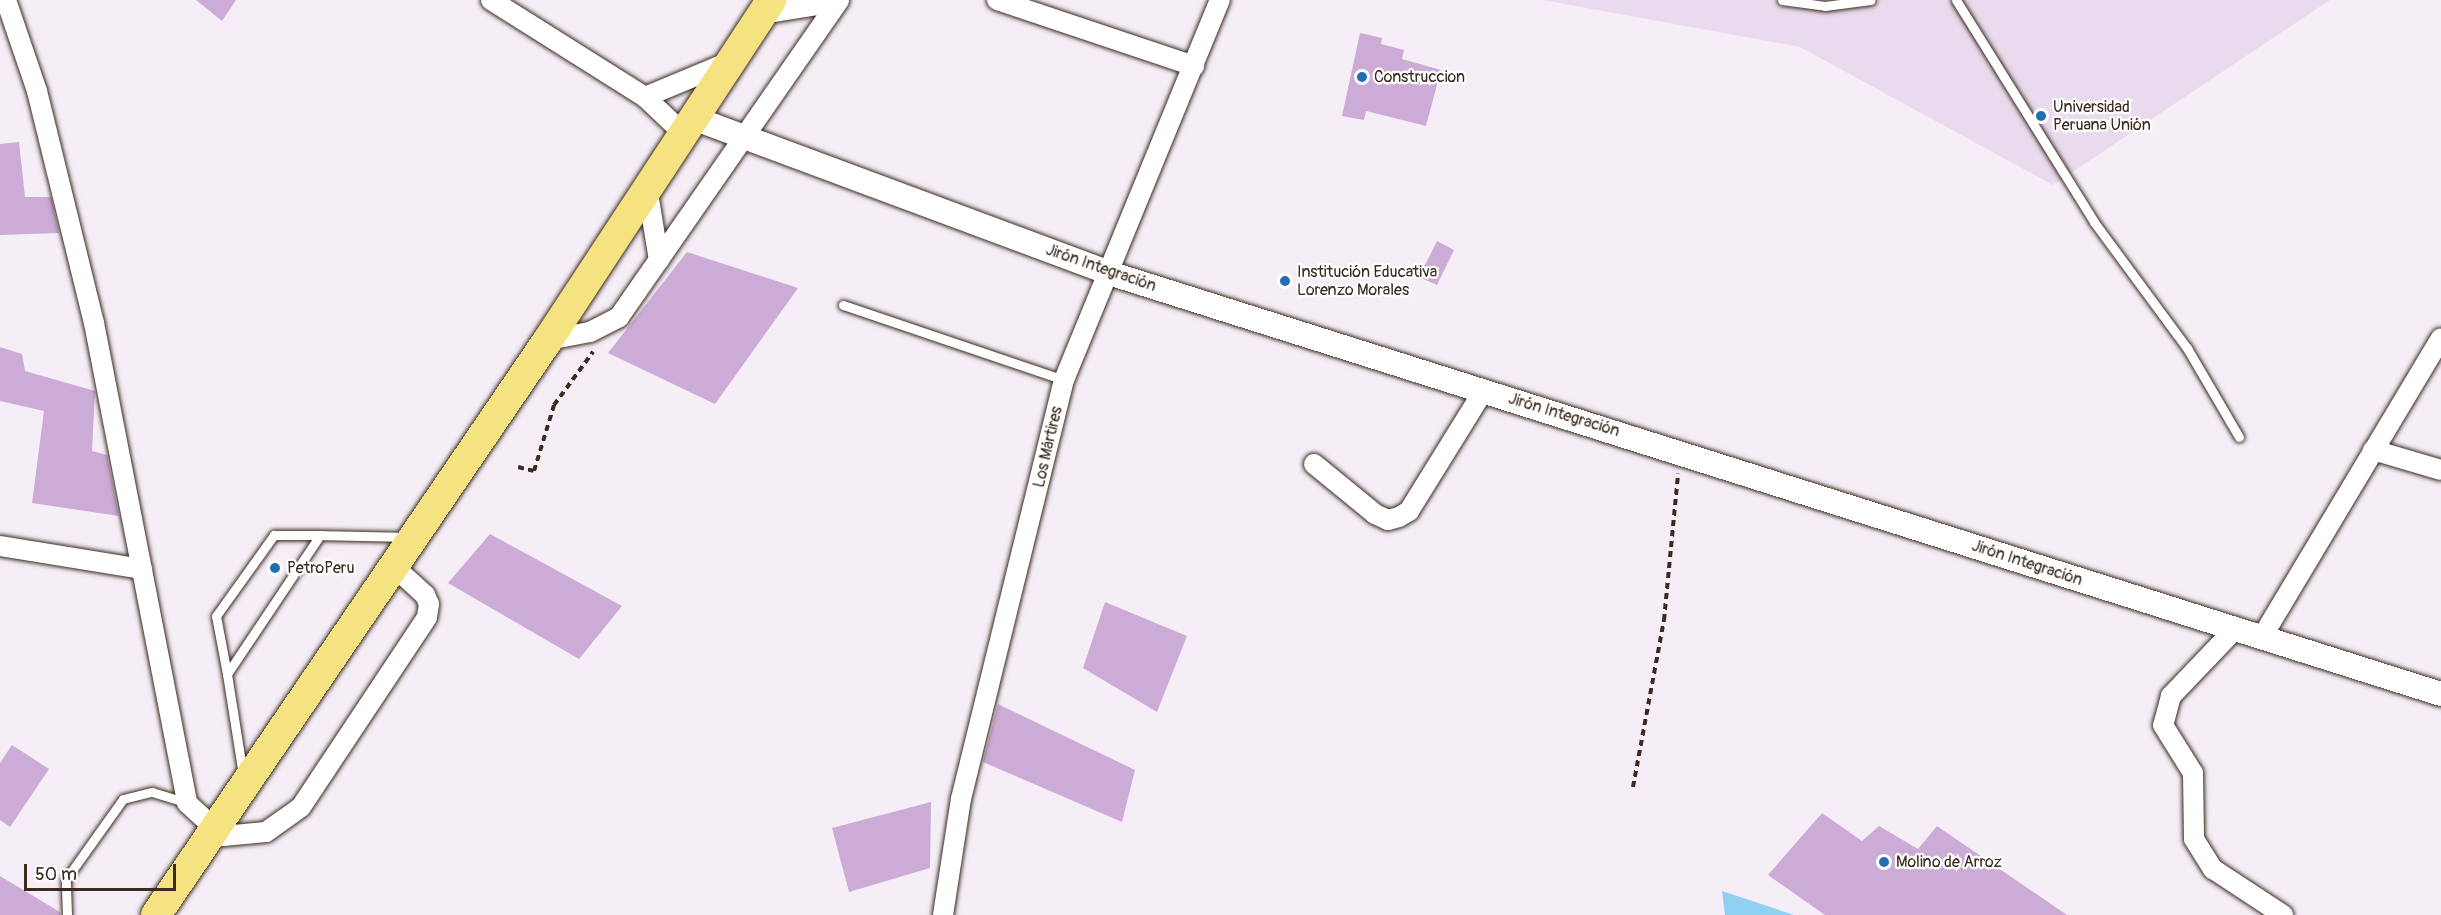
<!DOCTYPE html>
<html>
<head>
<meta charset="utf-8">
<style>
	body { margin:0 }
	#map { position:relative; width:2441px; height:915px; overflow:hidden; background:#f5eef7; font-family:Pangolin,sans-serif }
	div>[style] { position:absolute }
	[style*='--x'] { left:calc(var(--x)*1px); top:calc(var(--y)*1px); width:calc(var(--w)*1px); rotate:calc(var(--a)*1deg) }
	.built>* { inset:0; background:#e9daed }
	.water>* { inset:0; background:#8ed1f0 }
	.building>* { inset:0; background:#ccabd6 }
	.path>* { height:4px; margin-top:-2px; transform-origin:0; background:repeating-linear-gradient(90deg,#3b2a1e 0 6px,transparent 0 10.5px) }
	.roads { filter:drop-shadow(0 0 2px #3b2a1e) drop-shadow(0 0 2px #3b2a1e) }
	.service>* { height:9px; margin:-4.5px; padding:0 4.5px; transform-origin:4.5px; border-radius:4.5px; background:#fff }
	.minor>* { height:20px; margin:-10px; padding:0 10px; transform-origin:10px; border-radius:10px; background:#fff }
	.tertiary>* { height:24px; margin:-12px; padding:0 12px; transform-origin:12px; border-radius:12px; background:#fff }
	.primary>* { height:30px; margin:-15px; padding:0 15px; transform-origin:15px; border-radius:15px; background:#f5e382 }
	.dots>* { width:16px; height:16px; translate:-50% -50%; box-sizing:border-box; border:3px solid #fff; border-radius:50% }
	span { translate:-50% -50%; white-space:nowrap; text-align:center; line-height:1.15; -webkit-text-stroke:4.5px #fff; paint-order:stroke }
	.poi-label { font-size:16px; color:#3b2a1e }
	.left { translate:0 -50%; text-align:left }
	.street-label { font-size:16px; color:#3b2a1e }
	.scale { position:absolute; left:24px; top:864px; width:152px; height:27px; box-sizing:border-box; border:3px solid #3b2a1e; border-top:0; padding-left:8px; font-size:18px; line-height:21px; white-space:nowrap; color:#3b2a1e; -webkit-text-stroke:4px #fff; paint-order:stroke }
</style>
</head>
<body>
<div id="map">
	<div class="built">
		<div style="clip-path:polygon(1543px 0,2330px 0,2053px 185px,1800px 47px)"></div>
	</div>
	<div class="water">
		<div style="clip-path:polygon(1722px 891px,1794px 915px,1725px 915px)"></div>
	</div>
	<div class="building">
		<div style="clip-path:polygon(196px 0,236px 0,222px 21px)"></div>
		<div style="clip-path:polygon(1360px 33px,1382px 38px,1381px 44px,1404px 50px,1402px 59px,1441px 70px,1426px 126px,1366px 111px,1364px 120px,1342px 116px)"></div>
		<div style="clip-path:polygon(19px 142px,25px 197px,51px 197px,59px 233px,0 235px,0 144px)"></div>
		<div style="clip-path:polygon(1437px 241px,1454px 250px,1437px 285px,1419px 277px)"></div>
		<div style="clip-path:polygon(687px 252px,798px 288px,715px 404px,608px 353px)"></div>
		<div style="clip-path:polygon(0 347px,22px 354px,25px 371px,95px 391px,92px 451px,107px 455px,119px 516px,32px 503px,44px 411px,0 401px)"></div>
		<div style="clip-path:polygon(490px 534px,622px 606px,579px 659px,448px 583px)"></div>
		<div style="clip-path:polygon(1105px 602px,1187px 636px,1157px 712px,1083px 668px)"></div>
		<div style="clip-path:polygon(998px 704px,1135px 770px,1122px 822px,983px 762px)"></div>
		<div style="clip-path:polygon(12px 745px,49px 769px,10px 827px,0 820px,0 763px)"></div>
		<div style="clip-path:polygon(931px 802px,930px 868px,849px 892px,832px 828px)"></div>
		<div style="clip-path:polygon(1822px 813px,1862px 841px,1879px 826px,1918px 849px,1937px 826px,2067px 915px,1825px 915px,1768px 875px)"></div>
		<div style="clip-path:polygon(0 876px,60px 912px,60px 915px,0 915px)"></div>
	</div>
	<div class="path">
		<div style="--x:518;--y:467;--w:16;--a:14"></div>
		<div style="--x:534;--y:471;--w:69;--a:-73.1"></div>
		<div style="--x:554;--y:405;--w:66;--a:-53.7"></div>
		<div style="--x:1633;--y:787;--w:170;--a:-79.5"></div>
		<div style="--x:1664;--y:620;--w:147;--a:-84.5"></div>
	</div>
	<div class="roads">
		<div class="service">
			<div style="--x:1782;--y:0;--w:43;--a:7.9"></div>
			<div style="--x:1825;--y:6;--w:46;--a:-7.4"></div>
			<div style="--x:1956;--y:0;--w:261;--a:58.1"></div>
			<div style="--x:2094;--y:222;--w:157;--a:53.6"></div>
			<div style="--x:2187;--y:348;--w:103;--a:59.7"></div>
			<div style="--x:843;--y:305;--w:233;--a:18.7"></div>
			<div style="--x:227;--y:674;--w:59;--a:-100.7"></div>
			<div style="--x:216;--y:616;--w:100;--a:-54.4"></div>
			<div style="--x:274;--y:535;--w:46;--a:0"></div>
			<div style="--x:243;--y:775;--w:102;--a:-99"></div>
			<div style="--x:227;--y:674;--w:167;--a:-56.2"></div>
			<div style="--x:320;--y:535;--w:86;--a:1.3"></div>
			<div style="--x:67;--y:915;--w:36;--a:-92"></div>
			<div style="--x:66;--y:879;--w:98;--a:-54.5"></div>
			<div style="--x:123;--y:799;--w:30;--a:-14"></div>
			<div style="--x:152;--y:792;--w:37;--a:17"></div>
		</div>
		<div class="minor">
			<div style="--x:6;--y:0;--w:96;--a:71.2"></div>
			<div style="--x:37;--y:91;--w:239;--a:76.2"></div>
			<div style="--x:94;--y:323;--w:489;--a:79"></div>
			<div style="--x:187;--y:803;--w:49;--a:42.5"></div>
			<div style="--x:223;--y:836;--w:43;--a:-5.3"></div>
			<div style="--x:266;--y:832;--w:43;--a:-35.5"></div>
			<div style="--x:301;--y:807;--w:228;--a:-56.4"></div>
			<div style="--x:427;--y:617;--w:13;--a:-81"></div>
			<div style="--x:429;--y:604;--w:10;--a:-114"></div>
			<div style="--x:425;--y:595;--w:45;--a:-137.7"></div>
			<div style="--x:491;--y:0;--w:182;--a:32.2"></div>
			<div style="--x:645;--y:97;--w:91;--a:-22.6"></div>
			<div style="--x:997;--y:0;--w:208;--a:18.5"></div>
			<div style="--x:762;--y:14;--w:76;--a:-9.1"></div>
			<div style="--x:645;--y:97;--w:52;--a:43.5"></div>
			<div style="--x:647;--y:187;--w:74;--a:80.7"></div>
			<div style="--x:548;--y:340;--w:43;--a:-10.8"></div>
			<div style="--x:590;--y:332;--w:33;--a:-27"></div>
			<div style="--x:619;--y:317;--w:386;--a:-55.2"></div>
			<div style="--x:2373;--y:450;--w:71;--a:16.4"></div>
			<div style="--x:1314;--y:464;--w:79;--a:39.3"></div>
			<div style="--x:1375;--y:514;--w:14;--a:25"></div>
			<div style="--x:1388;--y:520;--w:11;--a:-15"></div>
			<div style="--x:1399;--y:517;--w:12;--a:-31"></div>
			<div style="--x:1409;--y:511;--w:142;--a:-58.2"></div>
			<div style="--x:0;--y:546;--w:144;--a:9.2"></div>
			<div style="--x:2235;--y:629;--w:93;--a:133.7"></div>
			<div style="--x:2171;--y:696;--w:30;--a:105"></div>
			<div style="--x:2163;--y:725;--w:57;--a:58"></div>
			<div style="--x:2193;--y:773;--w:66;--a:89.1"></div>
			<div style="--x:2194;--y:839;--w:36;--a:58"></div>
			<div style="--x:2213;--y:869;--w:84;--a:33.3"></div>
			<div style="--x:2262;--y:637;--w:348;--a:-59.1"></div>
			<div style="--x:943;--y:915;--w:117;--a:-81.2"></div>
			<div style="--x:961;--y:799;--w:431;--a:-76.2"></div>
			<div style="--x:1064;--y:380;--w:411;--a:-67.7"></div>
		</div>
		<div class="tertiary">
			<div style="--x:693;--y:118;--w:444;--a:20.4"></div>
			<div style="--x:1109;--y:273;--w:1397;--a:17.54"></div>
		</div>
		<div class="primary">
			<div style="--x:156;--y:915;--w:696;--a:-55.72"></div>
			<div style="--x:548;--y:340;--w:407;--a:-56.7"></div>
		</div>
	</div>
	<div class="dots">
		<div style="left:1362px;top:77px;background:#1f6fb2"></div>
		<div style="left:2041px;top:116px;background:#1f6fb2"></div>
		<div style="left:1285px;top:281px;background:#1f6fb2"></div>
		<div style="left:275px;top:568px;background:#1f6fb2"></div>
		<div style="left:1884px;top:862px;background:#1f6fb2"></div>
	</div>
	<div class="poi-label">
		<span class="left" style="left:1374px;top:77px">Construccion</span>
		<span class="left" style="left:2053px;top:116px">Universidad<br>Peruana Unión</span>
		<span class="left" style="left:1297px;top:281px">Institución Educativa<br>Lorenzo Morales</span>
		<span class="left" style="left:287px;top:568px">PetroPeru</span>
		<span class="left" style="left:1896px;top:862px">Molino de Arroz</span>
	</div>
	<div class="street-label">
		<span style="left:1101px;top:268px;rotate:19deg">Jirón Integración</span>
		<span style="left:1564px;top:415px;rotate:17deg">Jirón Integración</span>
		<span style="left:1048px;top:447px;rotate:-77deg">Los Mártires</span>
		<span style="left:2027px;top:563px;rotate:18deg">Jirón Integración</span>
	</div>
	<div class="scale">50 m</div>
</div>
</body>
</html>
